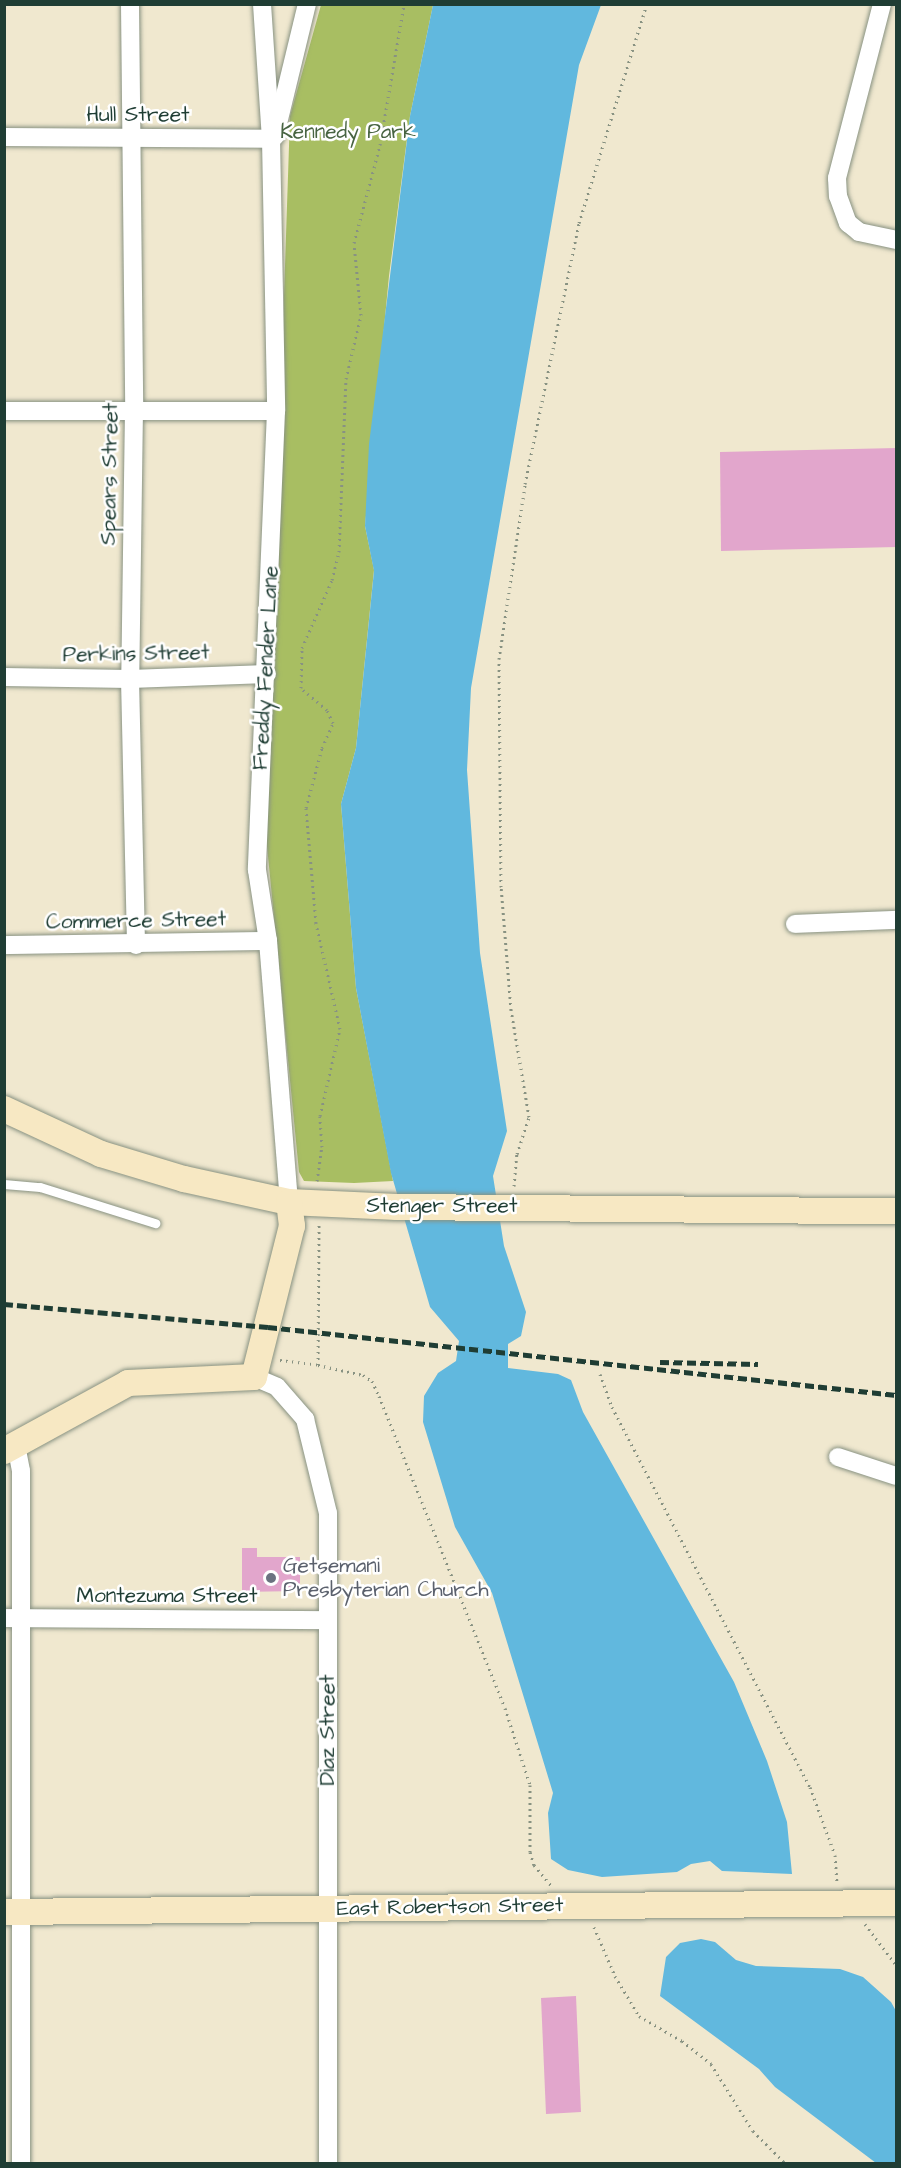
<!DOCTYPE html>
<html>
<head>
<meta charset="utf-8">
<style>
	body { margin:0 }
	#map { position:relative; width:901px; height:2168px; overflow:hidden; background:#f0e8cf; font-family:"Architects Daughter",sans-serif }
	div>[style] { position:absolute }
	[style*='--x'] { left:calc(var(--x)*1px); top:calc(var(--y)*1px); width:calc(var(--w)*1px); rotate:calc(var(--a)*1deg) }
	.green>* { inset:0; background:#a8be62 }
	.water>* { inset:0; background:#61b8de }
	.building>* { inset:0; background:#e2a6cc }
	.path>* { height:3px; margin-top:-1.5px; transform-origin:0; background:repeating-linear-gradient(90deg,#889282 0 1.5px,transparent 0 6px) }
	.roads { filter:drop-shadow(0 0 2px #889282) drop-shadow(0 0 2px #889282) }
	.lane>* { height:9px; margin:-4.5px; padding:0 4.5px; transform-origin:4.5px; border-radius:4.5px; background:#fff }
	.street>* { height:18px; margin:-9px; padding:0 9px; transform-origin:9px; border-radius:9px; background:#fff }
	.secondary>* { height:26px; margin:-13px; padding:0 13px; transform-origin:13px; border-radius:13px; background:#f7e8c3 }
	.rail>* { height:4.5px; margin-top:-2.25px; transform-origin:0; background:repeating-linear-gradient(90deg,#1f3d34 0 9px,transparent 0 13.5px) }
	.dots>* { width:16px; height:16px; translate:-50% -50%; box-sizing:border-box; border:3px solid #fff; border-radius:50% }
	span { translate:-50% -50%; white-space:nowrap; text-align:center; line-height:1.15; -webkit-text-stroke:5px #fff; paint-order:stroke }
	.street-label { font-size:21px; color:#1f3d34 }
	.park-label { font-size:21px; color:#486442 }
	.worship-label { font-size:21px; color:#5b616d }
	.left { translate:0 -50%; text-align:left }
	.frame { position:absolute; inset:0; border:6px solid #1f3d34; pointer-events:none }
</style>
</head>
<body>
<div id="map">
	<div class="green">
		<div style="clip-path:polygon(321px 5px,433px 5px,410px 116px,389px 276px,365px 526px,374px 570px,356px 748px,341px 804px,356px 988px,393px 1181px,354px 1183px,304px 1181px,299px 1172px,266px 836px,290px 116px)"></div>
	</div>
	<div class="water">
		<div style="clip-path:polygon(433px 5px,601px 5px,579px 65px,471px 688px,467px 770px,480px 953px,507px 1131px,493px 1176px,504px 1246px,526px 1312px,521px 1336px,508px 1344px,508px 1368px,558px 1374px,571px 1380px,583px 1412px,734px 1682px,767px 1761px,787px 1822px,792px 1874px,722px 1871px,710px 1861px,691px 1864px,677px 1872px,602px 1877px,568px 1870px,551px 1859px,548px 1813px,553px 1793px,492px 1593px,455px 1527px,423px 1422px,424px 1396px,438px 1373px,456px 1361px,459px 1341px,430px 1307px,391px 1173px,356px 988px,341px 804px,356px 748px,374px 571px,365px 526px,369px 444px,410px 116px)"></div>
		<div style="clip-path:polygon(701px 1939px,715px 1942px,736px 1960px,756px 1966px,840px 1969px,863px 1977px,891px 2002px,896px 2011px,896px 2163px,876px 2163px,775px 2087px,759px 2069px,660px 1996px,666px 1957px,680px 1943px)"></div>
	</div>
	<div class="building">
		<div style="clip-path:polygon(897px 448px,897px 547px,721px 551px,720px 452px)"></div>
		<div style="clip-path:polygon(242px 1548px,257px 1548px,257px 1557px,300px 1557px,300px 1591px,242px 1592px)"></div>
		<div style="clip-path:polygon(576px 1996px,581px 2112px,546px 2114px,541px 1998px)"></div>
	</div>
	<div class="path">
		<div style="--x:317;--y:1181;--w:34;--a:-82"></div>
		<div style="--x:322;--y:1147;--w:31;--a:-94"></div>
		<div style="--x:320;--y:1116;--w:89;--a:-77.1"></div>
		<div style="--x:340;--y:1029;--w:109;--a:-102.8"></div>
		<div style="--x:316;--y:923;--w:115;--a:-95"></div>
		<div style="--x:306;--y:808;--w:62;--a:-75.1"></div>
		<div style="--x:322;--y:748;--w:27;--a:-66"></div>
		<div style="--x:333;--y:723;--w:14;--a:-115"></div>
		<div style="--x:327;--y:710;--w:34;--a:-140"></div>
		<div style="--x:301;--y:688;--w:40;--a:-88.6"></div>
		<div style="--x:302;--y:648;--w:74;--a:-66.2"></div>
		<div style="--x:332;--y:580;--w:29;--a:-76"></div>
		<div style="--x:339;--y:552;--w:173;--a:-87.7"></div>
		<div style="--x:346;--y:379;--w:66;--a:-76.8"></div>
		<div style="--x:361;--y:315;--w:72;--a:-95.6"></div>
		<div style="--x:354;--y:243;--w:101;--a:-75.1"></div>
		<div style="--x:380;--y:145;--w:143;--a:-80.3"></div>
		<div style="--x:514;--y:1186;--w:32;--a:-85"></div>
		<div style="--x:517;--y:1154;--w:39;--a:-72"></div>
		<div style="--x:529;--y:1117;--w:109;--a:-99.5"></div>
		<div style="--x:511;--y:1010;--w:123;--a:-94.6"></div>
		<div style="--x:501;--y:887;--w:228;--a:-90.5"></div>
		<div style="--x:499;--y:659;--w:177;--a:-81.5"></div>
		<div style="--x:525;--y:484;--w:267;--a:-78.3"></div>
		<div style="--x:579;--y:223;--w:229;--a:-72.8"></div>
		<div style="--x:280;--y:1360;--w:38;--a:7"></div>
		<div style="--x:318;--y:1365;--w:141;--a:-89.6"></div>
		<div style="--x:318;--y:1365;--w:46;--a:12.5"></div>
		<div style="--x:363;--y:1375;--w:11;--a:34"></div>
		<div style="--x:372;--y:1381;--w:17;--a:65"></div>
		<div style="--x:379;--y:1396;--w:336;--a:68"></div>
		<div style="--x:505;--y:1708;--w:81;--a:72"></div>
		<div style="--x:530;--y:1785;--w:67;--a:90"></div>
		<div style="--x:530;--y:1852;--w:14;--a:73"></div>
		<div style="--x:534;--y:1865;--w:26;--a:50"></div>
		<div style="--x:600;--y:1374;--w:35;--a:70"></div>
		<div style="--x:612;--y:1407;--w:428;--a:62.5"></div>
		<div style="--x:810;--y:1787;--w:72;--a:69.8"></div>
		<div style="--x:835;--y:1855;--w:29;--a:86"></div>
		<div style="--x:865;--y:1924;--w:51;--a:52.9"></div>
		<div style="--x:594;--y:1927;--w:53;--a:66.8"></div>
		<div style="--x:615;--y:1976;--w:47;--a:59"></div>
		<div style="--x:639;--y:2016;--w:50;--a:30.2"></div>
		<div style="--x:682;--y:2041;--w:37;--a:38"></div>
		<div style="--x:711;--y:2064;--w:79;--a:57.9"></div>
		<div style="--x:753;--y:2131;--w:47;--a:45"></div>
	</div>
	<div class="roads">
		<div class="lane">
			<div style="--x:4;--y:1184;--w:36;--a:5"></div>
			<div style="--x:40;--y:1187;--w:121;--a:17.4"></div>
		</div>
		<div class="street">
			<div style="--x:130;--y:4;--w:405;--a:89.4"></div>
			<div style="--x:134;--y:409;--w:270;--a:90.8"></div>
			<div style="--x:130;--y:679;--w:266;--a:88.7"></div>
			<div style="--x:262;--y:4;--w:135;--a:86.2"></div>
			<div style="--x:271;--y:139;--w:272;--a:88.9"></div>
			<div style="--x:276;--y:411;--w:459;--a:92.4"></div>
			<div style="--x:257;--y:870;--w:72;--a:81.2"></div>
			<div style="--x:268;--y:941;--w:262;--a:85.4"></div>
			<div style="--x:882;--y:4;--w:180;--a:104.5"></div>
			<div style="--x:837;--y:178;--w:18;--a:87"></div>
			<div style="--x:838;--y:196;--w:29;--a:70"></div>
			<div style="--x:848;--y:223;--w:14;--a:39"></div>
			<div style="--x:859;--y:232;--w:38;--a:12"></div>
			<div style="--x:4;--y:137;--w:267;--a:0.4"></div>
			<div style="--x:271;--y:139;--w:5;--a:-37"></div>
			<div style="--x:275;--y:136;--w:136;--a:-76.4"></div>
			<div style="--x:4;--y:411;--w:272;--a:0"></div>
			<div style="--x:4;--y:677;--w:126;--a:0.9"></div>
			<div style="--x:130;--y:679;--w:137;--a:-2.1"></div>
			<div style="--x:795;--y:924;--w:101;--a:-2.3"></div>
			<div style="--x:4;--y:945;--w:264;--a:-0.9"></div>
			<div style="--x:254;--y:1377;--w:25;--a:23"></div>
			<div style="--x:277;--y:1387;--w:43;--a:48.8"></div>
			<div style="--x:305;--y:1419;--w:97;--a:76.3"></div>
			<div style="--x:328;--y:1513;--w:651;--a:90"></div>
			<div style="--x:5;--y:1444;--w:11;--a:5"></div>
			<div style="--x:16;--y:1445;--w:26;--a:79"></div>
			<div style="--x:21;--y:1471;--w:693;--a:90"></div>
			<div style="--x:838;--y:1457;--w:61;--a:18.1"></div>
			<div style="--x:4;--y:1618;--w:324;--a:0.4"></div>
		</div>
		<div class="secondary">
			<div style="--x:4;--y:1109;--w:107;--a:24.9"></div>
			<div style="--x:101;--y:1154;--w:87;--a:16.8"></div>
			<div style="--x:184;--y:1179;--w:107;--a:12.4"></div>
			<div style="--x:289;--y:1202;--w:108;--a:2.7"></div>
			<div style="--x:397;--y:1207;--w:499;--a:0.5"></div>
			<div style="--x:4;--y:1451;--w:141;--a:-28.7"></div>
			<div style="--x:128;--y:1383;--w:126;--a:-2.7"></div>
			<div style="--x:254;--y:1377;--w:156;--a:-75.9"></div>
			<div style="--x:292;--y:1226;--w:24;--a:-97"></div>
			<div style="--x:4;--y:1912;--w:892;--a:-0.58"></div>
		</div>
	</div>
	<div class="rail">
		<div style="--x:4;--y:1304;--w:265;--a:5"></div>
		<div style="--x:268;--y:1327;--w:632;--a:6.18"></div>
		<div style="--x:660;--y:1362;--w:98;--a:1.2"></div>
	</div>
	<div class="dots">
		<div style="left:271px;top:1578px;background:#6b7280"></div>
	</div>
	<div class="street-label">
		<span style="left:138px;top:115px">Hull Street</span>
		<span style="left:110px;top:474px;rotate:-89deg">Spears Street</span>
		<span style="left:136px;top:654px;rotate:-1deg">Perkins Street</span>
		<span style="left:266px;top:668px;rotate:-87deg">Freddy Fender Lane</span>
		<span style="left:136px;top:921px;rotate:-1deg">Commerce Street</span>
		<span style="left:442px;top:1206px">Stenger Street</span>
		<span style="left:167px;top:1596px">Montezuma Street</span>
		<span style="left:328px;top:1730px;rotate:-90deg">Diaz Street</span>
		<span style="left:450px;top:1907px;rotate:-1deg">East Robertson Street</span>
	</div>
	<div class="park-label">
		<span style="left:348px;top:132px">Kennedy Park</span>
	</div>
	<div class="worship-label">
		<span class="left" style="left:283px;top:1578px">Getsemani<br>Presbyterian Church</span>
	</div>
	<div class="frame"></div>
</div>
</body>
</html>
